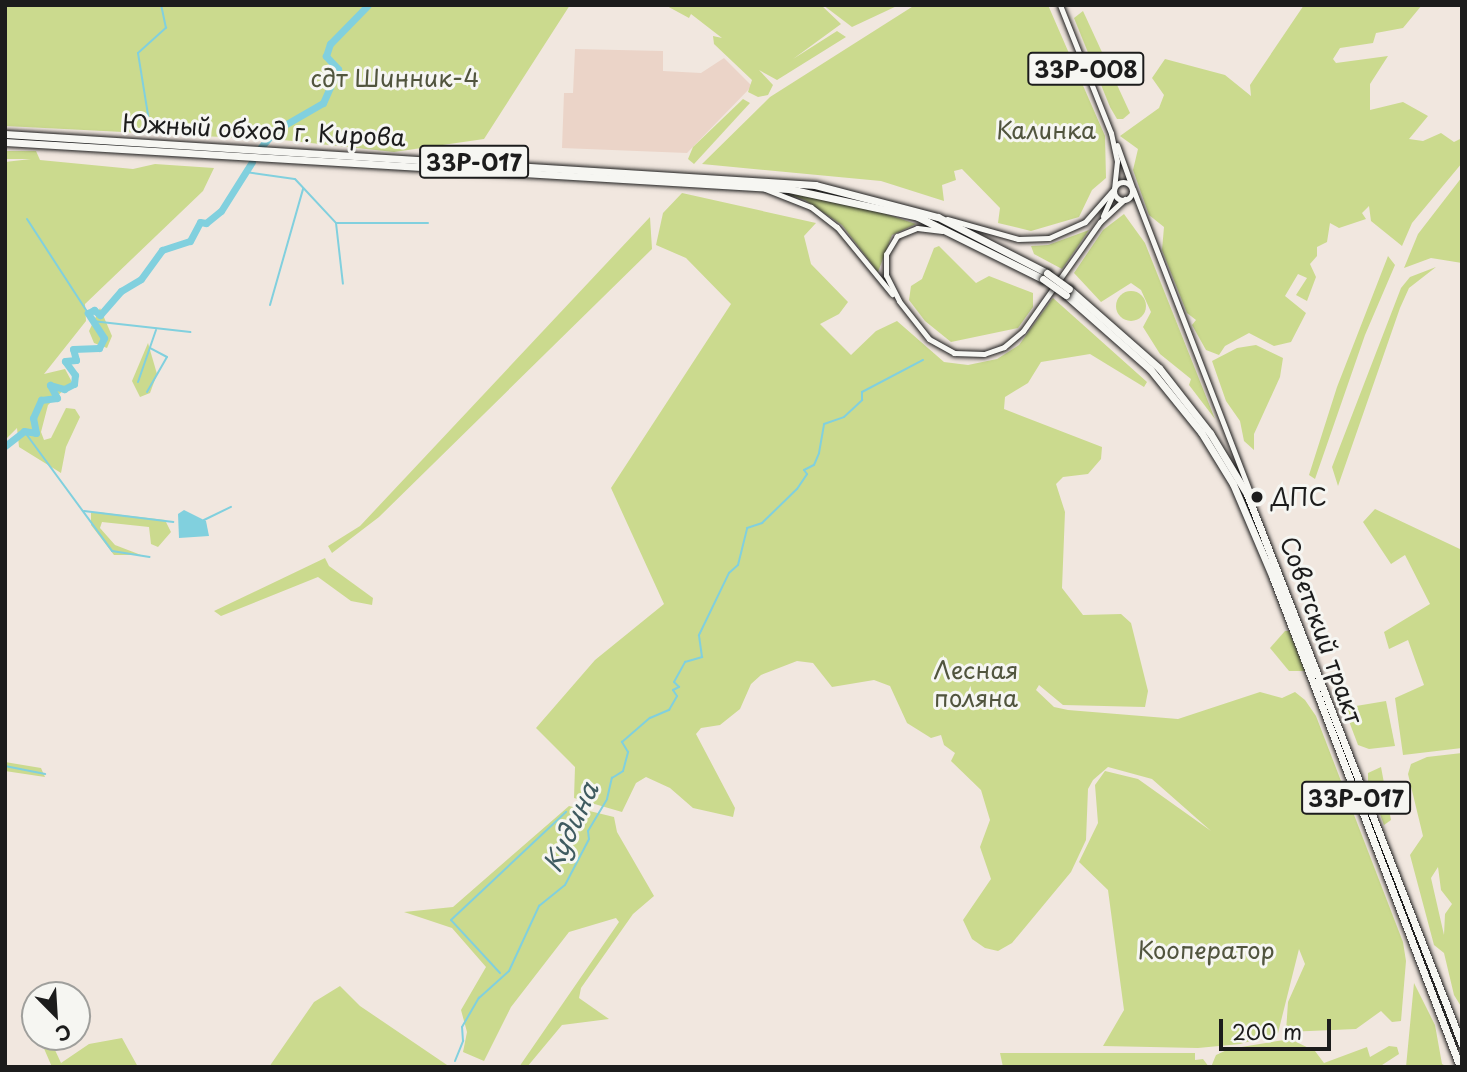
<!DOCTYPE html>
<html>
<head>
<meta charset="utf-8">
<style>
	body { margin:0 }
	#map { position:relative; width:1467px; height:1072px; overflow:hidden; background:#f1e7df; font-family:"Playpen Sans",sans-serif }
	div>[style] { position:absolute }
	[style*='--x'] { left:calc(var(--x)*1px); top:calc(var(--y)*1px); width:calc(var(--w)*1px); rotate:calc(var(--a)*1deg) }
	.built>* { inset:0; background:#ebd4c8 }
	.green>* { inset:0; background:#cbda8e }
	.round { border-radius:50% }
	.water>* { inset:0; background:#81d0de }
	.stream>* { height:2px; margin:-1px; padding:0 1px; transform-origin:1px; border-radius:1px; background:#81d0de }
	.river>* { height:7px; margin:-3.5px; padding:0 3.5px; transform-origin:3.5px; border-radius:3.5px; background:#81d0de }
	.roads { filter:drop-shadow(0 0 2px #1c1c1c) drop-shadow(0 0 2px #1c1c1c) }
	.primary>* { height:5px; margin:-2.5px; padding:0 2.5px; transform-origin:2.5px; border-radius:2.5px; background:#f6f6f2 }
	.primary>.ring { margin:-2.5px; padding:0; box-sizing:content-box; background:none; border:5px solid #f6f6f2; border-radius:50% }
	.highway>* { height:7px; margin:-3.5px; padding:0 3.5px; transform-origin:3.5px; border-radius:3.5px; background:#f6f6f2 }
	.bridges { filter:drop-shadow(0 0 2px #1c1c1c) drop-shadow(0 0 2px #1c1c1c) }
	.highway-bridge>* { height:7px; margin:-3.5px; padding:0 3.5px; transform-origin:3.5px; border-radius:3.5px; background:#f6f6f2 }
	.dots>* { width:19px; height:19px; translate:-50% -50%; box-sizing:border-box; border:4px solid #f6f6f2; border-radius:50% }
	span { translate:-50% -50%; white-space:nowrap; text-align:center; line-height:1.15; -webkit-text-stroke:6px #f6f6f2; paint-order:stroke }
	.shield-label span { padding:2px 5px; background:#f6f6f2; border:2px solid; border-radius:5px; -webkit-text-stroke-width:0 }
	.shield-label { font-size:23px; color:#1c1c1c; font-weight:700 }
	.park-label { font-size:24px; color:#51553e }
	.street-label { font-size:24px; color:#1c1c1c }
	.poi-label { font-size:24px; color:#1c1c1c }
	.left { translate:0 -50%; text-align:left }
	.water-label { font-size:26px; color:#3f5b60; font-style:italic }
	.frame { position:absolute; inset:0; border:7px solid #1c1c1c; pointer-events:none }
	.north { position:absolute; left:21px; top:981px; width:70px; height:70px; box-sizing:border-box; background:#f6f6f2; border:2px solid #9f9f9c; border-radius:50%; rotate:156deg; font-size:19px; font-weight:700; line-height:28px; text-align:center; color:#1c1c1c }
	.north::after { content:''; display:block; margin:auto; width:24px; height:32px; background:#1c1c1c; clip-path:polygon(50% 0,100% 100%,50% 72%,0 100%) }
	.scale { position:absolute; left:1219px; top:1019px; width:112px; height:32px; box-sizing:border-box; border:4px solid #1c1c1c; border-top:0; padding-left:9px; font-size:21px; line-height:24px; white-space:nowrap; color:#1c1c1c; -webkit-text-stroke:5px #f6f6f2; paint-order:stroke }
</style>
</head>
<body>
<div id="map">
	<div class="built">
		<div style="clip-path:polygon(575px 49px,663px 51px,663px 71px,701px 73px,724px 58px,752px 86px,687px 153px,562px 148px,564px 93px,573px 93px)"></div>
	</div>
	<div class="green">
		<div style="clip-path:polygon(5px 5px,570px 5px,484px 139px,394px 152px,283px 140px,5px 126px)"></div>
		<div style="clip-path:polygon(665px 5px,821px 5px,841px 24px,793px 59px,837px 31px,846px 37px,777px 80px,759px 70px,773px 85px,768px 95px,758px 97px,748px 92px,752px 80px,714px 44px,713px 36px,722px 38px,691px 14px,689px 18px)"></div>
		<div style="clip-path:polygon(823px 5px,899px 5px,852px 27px)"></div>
		<div style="clip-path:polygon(915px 5px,1048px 5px,1105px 136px,1106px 178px,1092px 190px,1079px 217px,1031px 231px,998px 223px,1000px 208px,962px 169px,954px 171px,956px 180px,942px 185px,944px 201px,881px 181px,702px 164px,770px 97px)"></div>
		<div style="clip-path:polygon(1304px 5px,1422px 5px,1403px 28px,1376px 33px,1373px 43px,1340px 48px,1333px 59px,1336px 63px,1388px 56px,1370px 84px,1370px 110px,1403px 102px,1428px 116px,1409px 139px,1423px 141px,1441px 133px,1454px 142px,1462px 138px,1462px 163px,1412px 223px,1402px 246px,1371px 221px,1369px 206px,1362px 213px,1366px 219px,1339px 228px,1330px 223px,1327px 242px,1317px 247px,1317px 256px,1310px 264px,1316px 277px,1307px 301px,1296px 295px,1307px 278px,1298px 274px,1285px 296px,1306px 313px,1291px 342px,1274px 346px,1249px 333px,1225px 346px,1219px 355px,1206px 350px,1192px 325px,1196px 320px,1187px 313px,1162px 250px,1164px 227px,1149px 215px,1133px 170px,1138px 149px,1120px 136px,1159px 108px,1164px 95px,1152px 78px,1165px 59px,1225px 75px,1251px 96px,1250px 85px)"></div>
		<div style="clip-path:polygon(1083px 11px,1130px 113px,1123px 119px,1117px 119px,1110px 107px,1074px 18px)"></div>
		<div style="clip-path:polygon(743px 99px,750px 103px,694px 164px,688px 159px,693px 147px)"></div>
		<div style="clip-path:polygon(5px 151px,36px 151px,40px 160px,133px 169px,155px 164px,214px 168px,203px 191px,85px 304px,86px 321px,44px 374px,65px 369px,72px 382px,48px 405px,41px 432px,44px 440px,51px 438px,66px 408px,75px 409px,80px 417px,66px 447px,61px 473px,19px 447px,17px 428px,5px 440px,5px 162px,31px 159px,5px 159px)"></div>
		<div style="clip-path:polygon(1462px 177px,1462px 263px,1431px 258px,1404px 268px,1418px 234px)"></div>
		<div style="clip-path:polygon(682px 193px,816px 223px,804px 236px,811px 264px,848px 302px,839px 314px,820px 324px,851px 355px,876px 331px,897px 321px,944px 362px,968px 365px,997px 359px,1019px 345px,1053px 298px,1147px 382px,1144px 387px,1090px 354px,1041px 362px,1028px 383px,1005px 397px,1004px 409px,1102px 447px,1101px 459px,1088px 474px,1063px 477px,1056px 484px,1065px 512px,1062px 588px,1083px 615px,1121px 614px,1131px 623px,1148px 691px,1145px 707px,1063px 705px,1039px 685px,1036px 690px,1054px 707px,1068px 710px,1178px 719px,1260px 692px,1282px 698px,1295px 692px,1305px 700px,1316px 716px,1403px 942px,1406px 961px,1401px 1021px,1392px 1022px,1381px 1011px,1356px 1029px,1286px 1032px,1288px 1002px,1305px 964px,1299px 949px,1278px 1033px,1240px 1044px,1198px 1048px,1103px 1046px,1124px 1010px,1108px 890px,1079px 862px,1098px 823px,1095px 785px,1105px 771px,1138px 779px,1211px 831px,1152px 779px,1108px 767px,1093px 780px,1088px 789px,1086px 840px,1071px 872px,1012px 943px,998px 951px,985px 948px,972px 939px,963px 920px,991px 879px,980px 847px,990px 820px,981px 790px,951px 761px,955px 753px,944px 745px,941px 735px,931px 738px,907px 723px,890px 686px,874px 680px,832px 687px,813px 663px,797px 661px,761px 675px,751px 684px,740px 709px,720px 725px,701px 728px,696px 734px,735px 808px,733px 817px,693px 808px,670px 788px,646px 777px,636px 783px,622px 812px,574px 798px,575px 767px,536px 728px,595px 660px,664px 604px,611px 488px,731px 304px,686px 258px,656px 245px,663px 213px)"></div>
		<div style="clip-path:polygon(785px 193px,865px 207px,916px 224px,892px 235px,878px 272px,842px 225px,805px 200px)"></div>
		<div style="clip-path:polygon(1124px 214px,1145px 243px,1215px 419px,1189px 385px,1191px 379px,1160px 354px,1143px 327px,1151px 312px,1141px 290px,1131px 283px,1101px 302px,1074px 273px,1103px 230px)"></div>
		<div style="clip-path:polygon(650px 217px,652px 249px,379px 517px,332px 553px,328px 546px,360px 526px)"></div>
		<div style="clip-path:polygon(1089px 230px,1062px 269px,1034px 254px,1031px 246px,1048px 245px)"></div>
		<div style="clip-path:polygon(939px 246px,976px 283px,989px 276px,1033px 293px,1033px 307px,1018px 328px,951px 342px,925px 321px,909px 300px,911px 286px,922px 279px,934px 248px)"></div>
		<div style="clip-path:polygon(1388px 256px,1395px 265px,1365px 335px,1315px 479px,1309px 475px,1337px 387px)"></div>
		<div style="clip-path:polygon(1436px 267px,1409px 288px,1400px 308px,1338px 486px,1332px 467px,1401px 288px,1410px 277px)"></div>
		<div class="round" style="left:1116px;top:291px;width:30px;height:30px"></div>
		<div style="clip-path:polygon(100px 308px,112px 336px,107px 348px,94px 343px,89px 331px)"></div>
		<div style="clip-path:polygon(148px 343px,157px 374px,150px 393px,140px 397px,132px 381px)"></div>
		<div style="clip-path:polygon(1256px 345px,1283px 358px,1280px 377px,1254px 434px,1254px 450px,1244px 441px,1240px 421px,1226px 401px,1212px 361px,1237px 348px)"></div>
		<div style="clip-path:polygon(1375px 509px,1462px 550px,1462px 748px,1403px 755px,1395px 698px,1424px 685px,1408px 640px,1389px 649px,1384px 632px,1430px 604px,1405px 555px,1391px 564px,1363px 522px)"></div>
		<div style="clip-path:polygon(97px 512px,165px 520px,171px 532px,158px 547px,151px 544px,149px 527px,102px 522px,100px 528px,115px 545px,141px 555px,114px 555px,91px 525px,91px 513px)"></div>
		<div style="clip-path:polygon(325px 558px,329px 566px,373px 598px,372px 605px,351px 601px,318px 577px,221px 616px,214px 611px)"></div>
		<div style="clip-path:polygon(1285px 631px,1289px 631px,1305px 671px,1289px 671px,1270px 648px)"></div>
		<div style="clip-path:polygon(1386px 701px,1395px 746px,1369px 749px,1358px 745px,1344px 708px)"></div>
		<div style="clip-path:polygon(evenodd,1462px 753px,1462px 1008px,1454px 995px,1444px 953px,1434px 945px,1410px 855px,1423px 836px,1408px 774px,1411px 764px,1427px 757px,1462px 753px,1438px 867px,1441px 890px,1452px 904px,1445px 914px,1444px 935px,1431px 878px,1438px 867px)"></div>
		<div style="clip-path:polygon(5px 762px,41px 768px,45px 777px,5px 771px)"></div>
		<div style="clip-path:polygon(1381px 767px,1391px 820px,1384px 825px,1368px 782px,1368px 773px)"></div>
		<div style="clip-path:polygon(569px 806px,614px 817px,617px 832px,654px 896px,633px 914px,581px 988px,579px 998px,609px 1019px,562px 1025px,527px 1067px,519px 1067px,619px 922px,616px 918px,569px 932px,511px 1007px,484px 1061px,463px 1052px,467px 1032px,461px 1010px,486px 967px,452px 928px,404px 912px,453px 907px)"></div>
		<div style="clip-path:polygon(1414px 983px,1435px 1025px,1442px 1064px,1448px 1067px,1406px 1067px)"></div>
		<div style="clip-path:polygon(340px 986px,360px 1006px,450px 1067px,269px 1067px,314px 1002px)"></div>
		<div style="clip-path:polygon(39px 1037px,49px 1037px,61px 1063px,89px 1044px,122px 1038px,138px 1067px,52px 1067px)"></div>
		<div style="clip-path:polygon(1290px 1039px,1315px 1051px,1324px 1063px,1367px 1047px,1370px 1057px,1389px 1046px,1397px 1047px,1399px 1054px,1379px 1067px,1211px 1067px,1216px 1055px,1229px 1049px)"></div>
		<div style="clip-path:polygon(1000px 1053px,1195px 1053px,1195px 1060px,1203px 1059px,1209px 1067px,1003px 1067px)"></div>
	</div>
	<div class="water">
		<div style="clip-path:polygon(184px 510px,206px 521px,209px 536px,179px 538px,178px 514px)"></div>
	</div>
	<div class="stream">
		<div style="--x:149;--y:121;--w:69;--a:-99.2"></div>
		<div style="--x:138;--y:53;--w:38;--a:-42"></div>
		<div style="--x:166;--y:28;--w:24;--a:-102"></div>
		<div style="--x:246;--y:172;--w:49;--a:8.1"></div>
		<div style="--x:295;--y:179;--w:60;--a:47"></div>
		<div style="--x:336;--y:223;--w:92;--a:0"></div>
		<div style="--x:27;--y:219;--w:112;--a:57"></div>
		<div style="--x:336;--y:223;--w:61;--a:83.5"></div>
		<div style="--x:270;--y:305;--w:121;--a:-74.1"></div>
		<div style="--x:92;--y:321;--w:99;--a:6.4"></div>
		<div style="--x:138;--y:382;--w:55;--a:-70.9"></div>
		<div style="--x:147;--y:392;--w:40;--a:-60.3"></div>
		<div style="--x:167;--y:357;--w:19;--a:-152"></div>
		<div style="--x:24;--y:431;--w:149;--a:53.7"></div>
		<div style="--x:112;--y:551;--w:38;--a:9"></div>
		<div style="--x:84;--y:511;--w:90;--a:7"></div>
		<div style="--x:204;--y:520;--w:30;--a:-26"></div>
		<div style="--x:5;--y:766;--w:41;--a:11.3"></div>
		<div style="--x:500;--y:973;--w:72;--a:-132.8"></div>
		<div style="--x:451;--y:920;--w:158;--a:-43.2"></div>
		<div style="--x:455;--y:1061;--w:22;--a:-68"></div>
		<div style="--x:463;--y:1041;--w:14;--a:-94"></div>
		<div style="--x:462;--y:1027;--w:34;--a:-60"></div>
		<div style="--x:479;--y:998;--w:40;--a:-42"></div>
		<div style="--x:509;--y:971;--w:72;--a:-65.2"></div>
		<div style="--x:539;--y:906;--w:33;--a:-39"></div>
		<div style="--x:565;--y:885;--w:52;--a:-62.4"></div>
		<div style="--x:589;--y:839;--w:8;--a:-97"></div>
		<div style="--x:588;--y:831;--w:37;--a:-59"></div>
		<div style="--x:607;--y:799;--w:22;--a:-77"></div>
		<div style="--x:612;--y:778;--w:13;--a:-32"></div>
		<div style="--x:623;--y:771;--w:20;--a:-75"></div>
		<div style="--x:628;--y:752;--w:12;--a:-121"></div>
		<div style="--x:622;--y:742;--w:37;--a:-41"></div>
		<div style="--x:650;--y:718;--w:21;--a:-23"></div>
		<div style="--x:669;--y:710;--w:16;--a:-60"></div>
		<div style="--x:677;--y:696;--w:7;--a:-124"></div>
		<div style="--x:673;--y:690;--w:7;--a:-27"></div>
		<div style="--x:679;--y:687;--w:7;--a:-135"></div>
		<div style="--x:674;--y:682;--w:23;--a:-61"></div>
		<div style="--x:685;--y:662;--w:18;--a:-16"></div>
		<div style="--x:702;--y:657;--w:22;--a:-98"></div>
		<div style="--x:699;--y:635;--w:69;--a:-64.2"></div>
		<div style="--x:729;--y:573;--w:12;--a:-42"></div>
		<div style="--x:738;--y:565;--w:38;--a:-76"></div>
		<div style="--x:747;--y:528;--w:16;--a:-18"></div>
		<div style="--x:762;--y:523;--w:49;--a:-44.2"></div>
		<div style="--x:797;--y:489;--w:18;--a:-56"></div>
		<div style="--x:807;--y:474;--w:5;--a:-127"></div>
		<div style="--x:804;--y:470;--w:11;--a:-27"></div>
		<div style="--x:814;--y:465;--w:13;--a:-67"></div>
		<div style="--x:819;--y:453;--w:29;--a:-80"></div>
		<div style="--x:824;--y:424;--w:21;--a:-19"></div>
		<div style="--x:844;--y:417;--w:25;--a:-43"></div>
		<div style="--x:862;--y:400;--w:8;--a:-90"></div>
		<div style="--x:862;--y:392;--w:69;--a:-27.7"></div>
	</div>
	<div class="river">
		<div style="--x:261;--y:147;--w:23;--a:-49"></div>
		<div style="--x:276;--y:130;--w:54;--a:-29.9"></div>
		<div style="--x:323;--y:103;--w:37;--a:-66"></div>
		<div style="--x:338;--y:69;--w:18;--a:-133"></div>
		<div style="--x:326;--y:56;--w:13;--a:-72"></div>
		<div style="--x:330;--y:44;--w:54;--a:-45.7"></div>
		<div style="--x:5;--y:446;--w:24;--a:-38"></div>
		<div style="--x:24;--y:431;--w:12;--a:9"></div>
		<div style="--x:36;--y:433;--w:15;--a:-101"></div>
		<div style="--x:33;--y:418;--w:20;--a:-66"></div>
		<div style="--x:41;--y:400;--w:16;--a:-7"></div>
		<div style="--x:57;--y:398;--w:15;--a:-118"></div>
		<div style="--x:50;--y:385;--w:15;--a:16"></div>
		<div style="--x:64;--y:389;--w:11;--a:-27"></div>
		<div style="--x:74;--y:384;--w:9;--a:-84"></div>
		<div style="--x:75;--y:375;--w:17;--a:-126"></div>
		<div style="--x:65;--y:361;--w:11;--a:-5"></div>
		<div style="--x:76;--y:360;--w:11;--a:-105"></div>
		<div style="--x:73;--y:349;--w:26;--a:-2"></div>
		<div style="--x:99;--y:348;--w:11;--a:-63"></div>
		<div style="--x:104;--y:338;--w:30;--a:-123"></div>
		<div style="--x:88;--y:313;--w:7;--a:-27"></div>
		<div style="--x:94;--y:310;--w:8;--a:40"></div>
		<div style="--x:100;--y:315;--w:32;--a:-49"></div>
		<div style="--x:121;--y:291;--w:23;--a:-31"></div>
		<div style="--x:141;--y:279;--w:36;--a:-54"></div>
		<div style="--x:162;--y:250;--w:29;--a:-18"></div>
		<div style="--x:190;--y:241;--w:21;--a:-62"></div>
		<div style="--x:200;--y:222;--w:6;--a:9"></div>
		<div style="--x:206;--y:223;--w:19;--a:-39"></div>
		<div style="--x:221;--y:211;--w:58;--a:-57.7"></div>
	</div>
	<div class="roads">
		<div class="primary">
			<div style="--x:1060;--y:5;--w:138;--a:68.3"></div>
			<div style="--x:1111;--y:133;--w:29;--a:78"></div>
			<div style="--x:1117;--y:161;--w:27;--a:96"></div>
			<div style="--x:1117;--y:145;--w:45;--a:70.3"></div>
			<div class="ring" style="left:1114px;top:182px;width:13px;height:13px"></div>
			<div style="--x:765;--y:189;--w:49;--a:21.4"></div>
			<div style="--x:811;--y:207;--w:33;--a:38"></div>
			<div style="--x:837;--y:227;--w:87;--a:50.6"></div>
			<div style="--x:1133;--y:189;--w:326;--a:68.9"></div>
			<div style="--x:1103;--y:216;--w:27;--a:-66"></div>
			<div style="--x:947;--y:219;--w:74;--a:15.7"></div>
			<div style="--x:1018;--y:239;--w:31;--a:-2"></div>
			<div style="--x:1049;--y:238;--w:39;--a:-24"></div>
			<div style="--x:1085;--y:222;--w:44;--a:-48.7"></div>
			<div style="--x:942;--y:231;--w:25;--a:-173"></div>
			<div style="--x:917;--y:228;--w:22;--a:158"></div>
			<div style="--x:897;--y:236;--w:21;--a:121"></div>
			<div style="--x:886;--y:254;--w:21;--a:90"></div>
			<div style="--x:886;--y:275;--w:29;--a:63"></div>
			<div style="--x:899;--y:301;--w:48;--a:51.7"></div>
			<div style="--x:929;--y:339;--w:29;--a:29"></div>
			<div style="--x:954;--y:353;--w:30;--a:2"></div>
			<div style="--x:984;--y:354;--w:21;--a:-19"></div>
			<div style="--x:1004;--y:347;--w:25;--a:-40"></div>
			<div style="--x:1023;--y:331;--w:133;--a:-54.8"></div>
			<div style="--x:1100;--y:222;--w:34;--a:-43"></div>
		</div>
		<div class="highway">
			<div style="--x:5;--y:134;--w:812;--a:3.6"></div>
			<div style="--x:815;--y:185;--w:127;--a:14.6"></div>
			<div style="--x:938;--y:217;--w:123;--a:27.2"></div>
			<div style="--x:5;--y:142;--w:785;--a:3.43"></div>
			<div style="--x:789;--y:189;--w:132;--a:12.2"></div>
			<div style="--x:918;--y:217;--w:140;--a:26.4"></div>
			<div style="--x:1069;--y:289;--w:120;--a:41.3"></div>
			<div style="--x:1159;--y:368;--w:83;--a:51.9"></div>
			<div style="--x:1210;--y:433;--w:71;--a:58.8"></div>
			<div style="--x:1247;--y:494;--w:591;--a:68.68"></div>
			<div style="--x:1066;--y:295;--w:112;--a:41.4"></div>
			<div style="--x:1150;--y:369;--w:81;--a:51"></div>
			<div style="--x:1201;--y:432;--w:61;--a:58.4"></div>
			<div style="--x:1233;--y:484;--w:102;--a:66.9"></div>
			<div style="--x:1273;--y:578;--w:524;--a:69.07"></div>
		</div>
	</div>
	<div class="bridges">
		<div class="highway-bridge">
			<div style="--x:1047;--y:273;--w:27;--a:36"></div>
			<div style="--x:1043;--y:279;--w:28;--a:35"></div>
		</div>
	</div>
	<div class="dots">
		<div style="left:1257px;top:497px;background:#1c1c1c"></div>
	</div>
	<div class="shield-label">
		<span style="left:1086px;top:69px">33Р-008</span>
		<span style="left:474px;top:162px">33Р-017</span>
		<span style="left:1356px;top:798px">33Р-017</span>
	</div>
	<div class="park-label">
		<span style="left:395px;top:78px">сдт Шинник-4</span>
		<span style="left:1046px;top:130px">Калинка</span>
		<span style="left:976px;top:684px">Лесная<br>поляна</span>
		<span style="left:1206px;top:950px">Кооператор</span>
	</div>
	<div class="street-label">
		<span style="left:264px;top:130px;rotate:3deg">Южный обход г. Кирова</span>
		<span style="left:1322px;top:630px;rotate:70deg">Советский тракт</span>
	</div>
	<div class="poi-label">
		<span class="left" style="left:1271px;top:497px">ДПС</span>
	</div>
	<div class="water-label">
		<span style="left:570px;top:827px;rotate:-65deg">Кудина</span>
	</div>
	<div class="frame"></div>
	<div class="north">С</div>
	<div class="scale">200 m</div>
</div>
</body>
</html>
